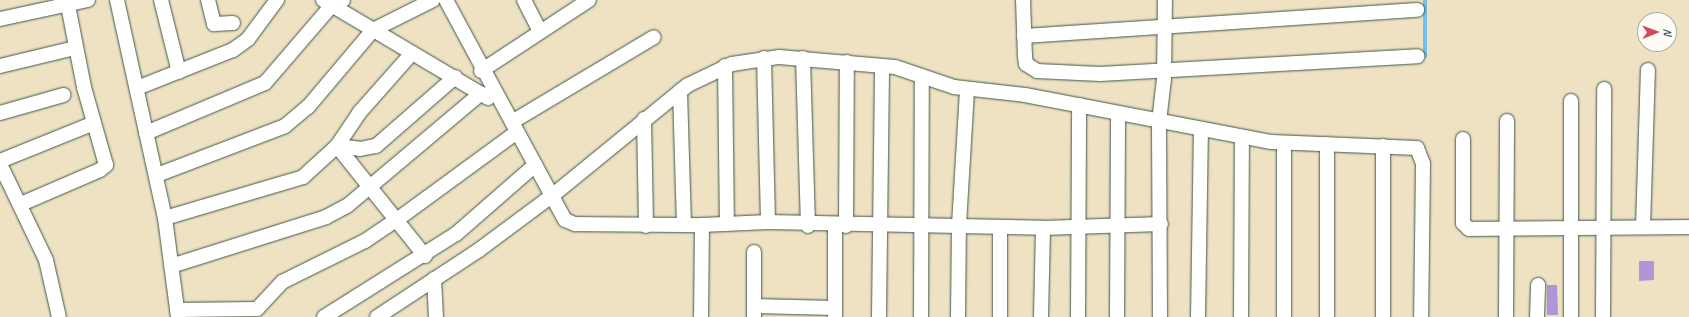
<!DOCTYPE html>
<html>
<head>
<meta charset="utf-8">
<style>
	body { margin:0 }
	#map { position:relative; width:1689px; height:317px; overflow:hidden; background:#eee2c3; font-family:Caveat,sans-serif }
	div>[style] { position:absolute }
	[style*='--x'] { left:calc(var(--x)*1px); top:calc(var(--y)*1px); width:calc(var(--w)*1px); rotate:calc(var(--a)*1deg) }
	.stream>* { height:4px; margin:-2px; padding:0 2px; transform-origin:2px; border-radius:2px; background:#70c1ec }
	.building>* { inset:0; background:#af96da }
	.roads { filter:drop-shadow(0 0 1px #3e5649) drop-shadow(0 0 1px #3e5649) }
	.minor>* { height:14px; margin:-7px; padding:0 7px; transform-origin:7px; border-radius:7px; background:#fff }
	span { translate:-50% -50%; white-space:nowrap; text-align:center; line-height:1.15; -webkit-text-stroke:3.5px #fdfcf7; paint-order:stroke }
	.north { position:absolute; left:1637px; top:12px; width:40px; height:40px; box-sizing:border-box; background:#fdfcf7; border:1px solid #a4b0a9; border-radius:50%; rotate:89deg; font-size:11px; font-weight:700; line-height:16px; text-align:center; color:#1f3d34 }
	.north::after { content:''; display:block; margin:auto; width:14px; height:18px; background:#d1495b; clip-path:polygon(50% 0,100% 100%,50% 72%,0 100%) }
</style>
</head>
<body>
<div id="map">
	<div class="stream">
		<div style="--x:1425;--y:56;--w:56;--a:-90"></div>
	</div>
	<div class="building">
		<div style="clip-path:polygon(1639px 261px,1654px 261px,1654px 280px,1639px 281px)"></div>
		<div style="clip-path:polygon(1547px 285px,1557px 285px,1558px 315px,1547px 315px)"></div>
	</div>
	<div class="roads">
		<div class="minor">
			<div style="--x:117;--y:0;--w:223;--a:77.6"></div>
			<div style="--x:165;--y:218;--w:100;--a:82.5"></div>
			<div style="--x:161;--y:0;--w:74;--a:76"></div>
			<div style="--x:208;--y:0;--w:25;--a:76"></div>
			<div style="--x:214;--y:24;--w:19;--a:-3"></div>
			<div style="--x:323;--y:0;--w:192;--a:30.7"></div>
			<div style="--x:446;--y:0;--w:250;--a:61.6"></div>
			<div style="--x:565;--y:220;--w:11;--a:22"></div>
			<div style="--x:575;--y:224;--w:127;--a:0.5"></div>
			<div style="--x:702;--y:225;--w:92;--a:90.6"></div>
			<div style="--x:524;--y:0;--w:35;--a:63"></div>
			<div style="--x:1023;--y:0;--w:56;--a:88"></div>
			<div style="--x:1025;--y:56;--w:8;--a:83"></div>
			<div style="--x:1026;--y:64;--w:13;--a:32"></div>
			<div style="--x:1037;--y:71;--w:63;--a:2.7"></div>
			<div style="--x:1100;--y:74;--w:318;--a:-3.2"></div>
			<div style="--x:0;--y:19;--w:90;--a:-12.2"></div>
			<div style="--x:1024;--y:36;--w:394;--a:-3.8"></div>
			<div style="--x:764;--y:58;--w:164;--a:88.6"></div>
			<div style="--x:803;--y:58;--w:168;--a:88.3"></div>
			<div style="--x:0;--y:66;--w:77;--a:-13.5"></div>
			<div style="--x:725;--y:66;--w:158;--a:89.3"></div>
			<div style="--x:481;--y:71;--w:129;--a:-33.3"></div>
			<div style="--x:137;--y:88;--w:103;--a:-21.6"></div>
			<div style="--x:233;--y:50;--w:19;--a:-36"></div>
			<div style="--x:248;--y:39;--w:49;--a:-53.4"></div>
			<div style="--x:680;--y:91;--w:134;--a:88.3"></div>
			<div style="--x:0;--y:113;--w:66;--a:-15.9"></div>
			<div style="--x:644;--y:119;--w:107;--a:88.9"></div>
			<div style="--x:512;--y:122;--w:165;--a:-30.9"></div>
			<div style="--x:146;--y:133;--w:129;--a:-22.8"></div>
			<div style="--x:265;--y:83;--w:103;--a:-49.3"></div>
			<div style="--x:332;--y:5;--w:12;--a:-24"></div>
			<div style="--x:1463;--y:139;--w:84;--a:90"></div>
			<div style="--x:1463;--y:223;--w:8;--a:45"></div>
			<div style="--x:1469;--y:229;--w:220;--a:-0.5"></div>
			<div style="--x:1327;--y:144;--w:173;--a:90"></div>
			<div style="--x:337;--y:146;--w:23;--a:7"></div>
			<div style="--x:360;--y:149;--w:16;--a:-11"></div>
			<div style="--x:376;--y:146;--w:105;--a:-41.1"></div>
			<div style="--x:337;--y:146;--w:141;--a:51.3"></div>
			<div style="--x:0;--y:161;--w:101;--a:-22"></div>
			<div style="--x:0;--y:164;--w:106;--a:64.4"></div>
			<div style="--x:46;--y:260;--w:58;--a:77.2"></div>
			<div style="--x:157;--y:175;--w:137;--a:-20.9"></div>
			<div style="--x:285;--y:126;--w:30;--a:-40"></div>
			<div style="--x:308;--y:107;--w:101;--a:-49.8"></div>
			<div style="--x:373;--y:30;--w:67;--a:-26.6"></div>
			<div style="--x:21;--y:204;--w:86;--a:-23.3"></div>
			<div style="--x:100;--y:170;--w:8;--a:-40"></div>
			<div style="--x:106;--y:165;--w:81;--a:-105.8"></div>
			<div style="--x:84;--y:87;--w:89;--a:-101.1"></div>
			<div style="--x:165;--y:218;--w:144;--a:-16.5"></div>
			<div style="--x:303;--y:177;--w:46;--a:-42.4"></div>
			<div style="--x:337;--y:146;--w:40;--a:-56"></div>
			<div style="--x:359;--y:113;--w:80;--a:-48.5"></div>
			<div style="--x:702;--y:225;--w:66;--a:-2.6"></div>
			<div style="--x:768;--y:222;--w:275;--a:1.2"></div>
			<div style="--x:1043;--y:228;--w:118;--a:-1.9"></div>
			<div style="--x:835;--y:226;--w:91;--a:90"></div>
			<div style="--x:846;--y:226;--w:164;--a:-89.7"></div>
			<div style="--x:1643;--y:227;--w:157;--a:-88.2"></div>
			<div style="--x:754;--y:252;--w:65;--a:90"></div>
			<div style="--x:171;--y:266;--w:163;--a:-17.5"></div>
			<div style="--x:326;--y:217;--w:24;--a:-28"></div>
			<div style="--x:347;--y:206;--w:175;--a:-40.1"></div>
			<div style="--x:434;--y:279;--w:38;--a:87"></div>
			<div style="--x:754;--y:306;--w:81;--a:1.4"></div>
			<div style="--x:177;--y:310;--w:80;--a:-0.7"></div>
			<div style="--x:257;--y:309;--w:37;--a:-47"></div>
			<div style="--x:282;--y:282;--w:93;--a:-26.3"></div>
			<div style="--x:365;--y:241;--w:40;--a:-34"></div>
			<div style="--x:398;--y:219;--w:147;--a:-36.2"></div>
			<div style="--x:324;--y:317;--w:156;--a:-32.2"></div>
			<div style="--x:456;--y:234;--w:105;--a:-41.1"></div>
			<div style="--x:377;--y:317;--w:122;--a:-33.3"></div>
			<div style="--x:479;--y:250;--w:92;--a:-36.6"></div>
			<div style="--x:553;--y:195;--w:174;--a:-39.2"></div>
			<div style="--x:688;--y:85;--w:49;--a:-25.5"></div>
			<div style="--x:732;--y:64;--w:48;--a:-8.5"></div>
			<div style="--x:779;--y:57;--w:116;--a:4.9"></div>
			<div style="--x:895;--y:67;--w:62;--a:18.7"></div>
			<div style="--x:954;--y:87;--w:71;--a:6.4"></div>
			<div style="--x:1025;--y:95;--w:251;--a:10.8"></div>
			<div style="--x:1272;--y:142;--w:145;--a:2.4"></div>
			<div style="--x:1417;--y:148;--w:17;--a:69"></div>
			<div style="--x:1423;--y:164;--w:153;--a:90.7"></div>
			<div style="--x:879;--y:317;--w:251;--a:-89.3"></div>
			<div style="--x:921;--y:317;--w:241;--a:-89.8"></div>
			<div style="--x:958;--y:317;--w:92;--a:-89.4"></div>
			<div style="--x:959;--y:225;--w:136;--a:-86.6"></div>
			<div style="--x:1000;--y:317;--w:90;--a:-90"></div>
			<div style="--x:1041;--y:317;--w:89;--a:-88.7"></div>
			<div style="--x:1078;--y:317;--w:212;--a:-89.7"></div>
			<div style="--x:1117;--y:317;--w:204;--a:-89.7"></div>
			<div style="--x:1160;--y:317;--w:195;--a:-90.3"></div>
			<div style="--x:1159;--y:122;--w:43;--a:-83.4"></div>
			<div style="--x:1164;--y:79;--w:79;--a:-89.3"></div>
			<div style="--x:1198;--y:317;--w:188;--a:-89.1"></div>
			<div style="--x:1241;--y:317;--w:180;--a:-89.7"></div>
			<div style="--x:1284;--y:317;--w:174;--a:-90"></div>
			<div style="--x:1383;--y:317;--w:171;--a:-90"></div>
			<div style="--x:1506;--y:317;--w:196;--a:-89.7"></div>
			<div style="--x:1537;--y:317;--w:32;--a:-88"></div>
			<div style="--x:1571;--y:317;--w:216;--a:-90"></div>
			<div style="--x:1603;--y:317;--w:228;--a:-89.7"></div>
		</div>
	</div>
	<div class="north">N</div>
</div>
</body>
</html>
